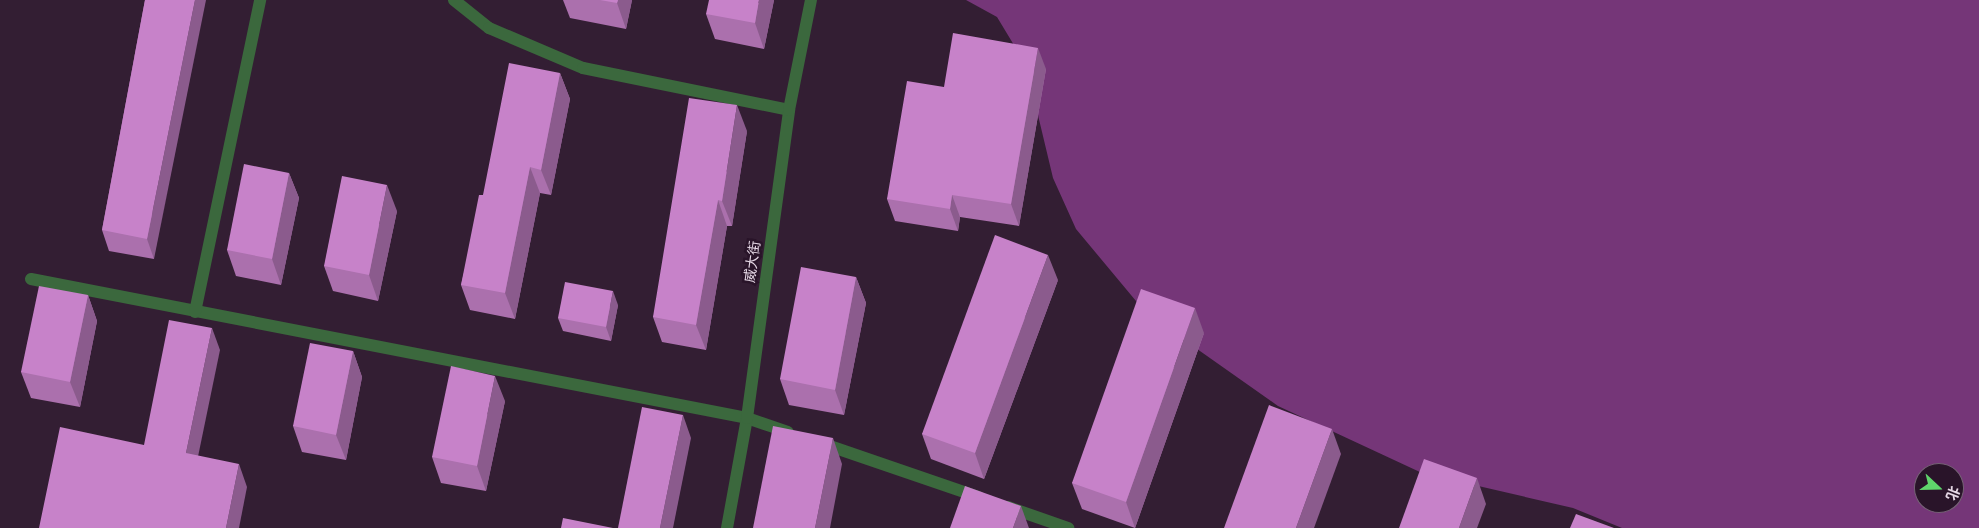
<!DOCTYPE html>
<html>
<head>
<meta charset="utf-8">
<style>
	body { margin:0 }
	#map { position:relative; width:1979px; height:528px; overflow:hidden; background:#331e33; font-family:Rubik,"Noto Sans SC",sans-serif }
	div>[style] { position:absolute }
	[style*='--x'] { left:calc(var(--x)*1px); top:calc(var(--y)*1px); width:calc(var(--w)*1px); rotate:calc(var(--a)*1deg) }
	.forest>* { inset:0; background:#753678 }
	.minor>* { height:12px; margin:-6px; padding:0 6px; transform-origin:6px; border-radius:6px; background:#3b683d }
	.wall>* { inset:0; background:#ab70ad }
	.shaded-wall>* { inset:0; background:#8b5b8d }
	.building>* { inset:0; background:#c782c9 }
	span { translate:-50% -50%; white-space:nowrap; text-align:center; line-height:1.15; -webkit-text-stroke:5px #291429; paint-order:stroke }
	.street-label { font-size:14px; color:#e6d8e6 }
	.north { position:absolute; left:1914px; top:463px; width:50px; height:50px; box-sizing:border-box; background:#291429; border:1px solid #756275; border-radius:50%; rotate:111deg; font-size:14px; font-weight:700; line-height:20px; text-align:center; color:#e6d8e6 }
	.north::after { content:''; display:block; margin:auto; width:18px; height:22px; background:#5fd56b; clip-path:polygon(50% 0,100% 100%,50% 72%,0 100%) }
</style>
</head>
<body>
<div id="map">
	<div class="forest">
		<div style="clip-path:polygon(evenodd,966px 0,1979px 0,1979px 528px,1622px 528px,1573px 508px,1422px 473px,1278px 406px,1146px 313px,1076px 229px,1053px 178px,1026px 65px,997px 17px,966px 0,1924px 473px,1954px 473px,1954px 503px,1924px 503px,1924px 473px)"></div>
	</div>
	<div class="minor">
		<div style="--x:454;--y:0;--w:45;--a:38.7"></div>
		<div style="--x:489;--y:28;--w:102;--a:23.1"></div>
		<div style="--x:583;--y:68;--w:210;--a:11.5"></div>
		<div style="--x:31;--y:279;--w:729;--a:10.99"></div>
		<div style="--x:747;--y:418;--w:43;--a:18.9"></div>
		<div style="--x:195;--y:312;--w:319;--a:-78.2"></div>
		<div style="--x:821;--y:443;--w:167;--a:18.9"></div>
		<div style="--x:1008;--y:507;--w:64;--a:19.3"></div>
		<div style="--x:727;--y:528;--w:112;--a:-79.7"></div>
		<div style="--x:747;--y:418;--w:311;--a:-82.2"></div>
		<div style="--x:789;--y:110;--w:112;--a:-78.7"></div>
	</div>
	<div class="wall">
		<div style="clip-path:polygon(145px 0,154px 259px,109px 251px,102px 230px)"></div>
		<div style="clip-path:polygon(563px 0,632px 0,626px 29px,570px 18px)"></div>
		<div style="clip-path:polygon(774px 0,764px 49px,715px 39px,706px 14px)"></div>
		<div style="clip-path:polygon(1046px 69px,1019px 226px,960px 217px,958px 231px,895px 221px,887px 199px,944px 87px)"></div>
		<div style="clip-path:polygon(560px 73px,570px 99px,551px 195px,540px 193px,515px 319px,470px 310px,461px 285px,483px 195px)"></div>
		<div style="clip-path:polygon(747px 131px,732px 226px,727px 226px,706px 350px,662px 342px,653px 317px)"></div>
		<div style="clip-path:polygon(289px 173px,299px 198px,281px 285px,236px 276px,227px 250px)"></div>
		<div style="clip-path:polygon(397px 211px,378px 301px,333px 291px,324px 266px)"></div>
		<div style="clip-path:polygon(856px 277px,866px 303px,844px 415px,789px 405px,780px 379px)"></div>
		<div style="clip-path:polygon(1058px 280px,984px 479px,931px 459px,922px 434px)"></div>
		<div style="clip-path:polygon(88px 295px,97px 321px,80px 407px,31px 398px,21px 372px)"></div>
		<div style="clip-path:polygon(618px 305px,611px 341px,563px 331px,558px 318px)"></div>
		<div style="clip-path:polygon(1204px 333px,1135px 528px,1082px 509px,1072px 483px)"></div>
		<div style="clip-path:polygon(353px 351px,362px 377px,346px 460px,302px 452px,293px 426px)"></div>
		<div style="clip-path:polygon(505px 401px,486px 491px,441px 483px,432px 457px)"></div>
	</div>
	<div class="shaded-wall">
		<div style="clip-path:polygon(195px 0,206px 0,154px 259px,147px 239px)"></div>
		<div style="clip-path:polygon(618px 0,632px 0,626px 29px,617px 3px)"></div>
		<div style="clip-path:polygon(759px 0,774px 0,764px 49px,755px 23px)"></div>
		<div style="clip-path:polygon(1038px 48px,1046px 69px,1019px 226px,1011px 204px)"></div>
		<div style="clip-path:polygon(560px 73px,570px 99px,551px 195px,541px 170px)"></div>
		<div style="clip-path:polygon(737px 105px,747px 131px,732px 226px,722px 201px)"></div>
		<div style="clip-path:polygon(530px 167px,540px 193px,515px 319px,505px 293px)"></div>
		<div style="clip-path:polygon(289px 173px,299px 198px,281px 285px,272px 259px)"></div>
		<div style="clip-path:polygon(387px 185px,397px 211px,378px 301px,369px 275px)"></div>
		<div style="clip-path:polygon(952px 195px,960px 217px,958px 231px,950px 209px)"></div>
		<div style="clip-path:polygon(718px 200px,727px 226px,706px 350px,696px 325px)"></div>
		<div style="clip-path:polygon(1048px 255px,1058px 280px,984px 479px,975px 453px)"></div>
		<div style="clip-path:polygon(856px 277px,866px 303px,844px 415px,835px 390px)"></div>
		<div style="clip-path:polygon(613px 291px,618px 305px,611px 341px,606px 327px)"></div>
		<div style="clip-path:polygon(88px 295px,97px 321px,80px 407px,70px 382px)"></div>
		<div style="clip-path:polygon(1195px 308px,1204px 333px,1135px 528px,1126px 502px)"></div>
		<div style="clip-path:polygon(212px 328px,220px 350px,194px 476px,186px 453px)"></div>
		<div style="clip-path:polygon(353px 351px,362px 377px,346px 460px,336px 435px)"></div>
		<div style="clip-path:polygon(495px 376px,505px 401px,486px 491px,477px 466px)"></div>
		<div style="clip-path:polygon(683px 415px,691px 438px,673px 528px,660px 528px)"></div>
		<div style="clip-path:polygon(1332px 429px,1341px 454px,1314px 528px,1296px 528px)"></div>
		<div style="clip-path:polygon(833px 438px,842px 464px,830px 528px,815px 528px)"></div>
		<div style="clip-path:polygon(239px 464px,247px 487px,239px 528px,226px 528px)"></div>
		<div style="clip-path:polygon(1477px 478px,1486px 504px,1477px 528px,1459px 528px)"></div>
		<div style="clip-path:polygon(1021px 506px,1029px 528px,1013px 528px)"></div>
	</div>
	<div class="building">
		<div style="clip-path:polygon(145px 0,195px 0,147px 239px,102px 230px)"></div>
		<div style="clip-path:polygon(600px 0,618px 0,617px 3px)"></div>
		<div style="clip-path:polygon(709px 0,759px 0,755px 23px,706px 14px)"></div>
		<div style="clip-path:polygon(953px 33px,1038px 48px,1011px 204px,952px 195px,950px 209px,887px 199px,907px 81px,944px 87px)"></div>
		<div style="clip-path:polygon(509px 63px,560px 73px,541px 170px,530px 167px,505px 293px,461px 285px,479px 195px,483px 195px)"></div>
		<div style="clip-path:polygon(689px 98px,737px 105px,722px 201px,718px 200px,696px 325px,653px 317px)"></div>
		<div style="clip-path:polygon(244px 164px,289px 173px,272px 259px,227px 250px)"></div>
		<div style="clip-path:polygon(342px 176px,387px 185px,369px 275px,324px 266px)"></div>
		<div style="clip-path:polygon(995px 235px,1048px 255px,975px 453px,922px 434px)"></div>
		<div style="clip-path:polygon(801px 267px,856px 277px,835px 390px,780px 379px)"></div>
		<div style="clip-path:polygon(565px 282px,613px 291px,606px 327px,558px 318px)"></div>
		<div style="clip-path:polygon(39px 286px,88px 295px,70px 382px,21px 372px)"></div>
		<div style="clip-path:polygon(1141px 289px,1195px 308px,1126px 502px,1072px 483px)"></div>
		<div style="clip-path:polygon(169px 320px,212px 328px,186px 453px,239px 464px,226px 528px,39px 528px,60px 427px,144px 445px)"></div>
		<div style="clip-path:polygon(310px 343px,353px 351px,336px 435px,293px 426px)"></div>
		<div style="clip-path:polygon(451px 366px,495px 376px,477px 466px,432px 457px)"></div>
		<div style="clip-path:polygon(1269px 405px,1332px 429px,1296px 528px,1224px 528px)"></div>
		<div style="clip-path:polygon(642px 407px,683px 415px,660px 528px,618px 528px)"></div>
		<div style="clip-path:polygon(773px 426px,833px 438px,815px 528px,753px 528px)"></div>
		<div style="clip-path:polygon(1424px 459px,1477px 478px,1459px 528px,1399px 528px)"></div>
		<div style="clip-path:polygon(965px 486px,1021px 506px,1013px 528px,950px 528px)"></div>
		<div style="clip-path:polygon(1576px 514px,1614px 528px,1570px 528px)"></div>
		<div style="clip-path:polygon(563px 518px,613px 528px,561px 528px)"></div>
	</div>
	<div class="street-label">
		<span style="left:753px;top:262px;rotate:-82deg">威大街</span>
	</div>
	<div class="north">北</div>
</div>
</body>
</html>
